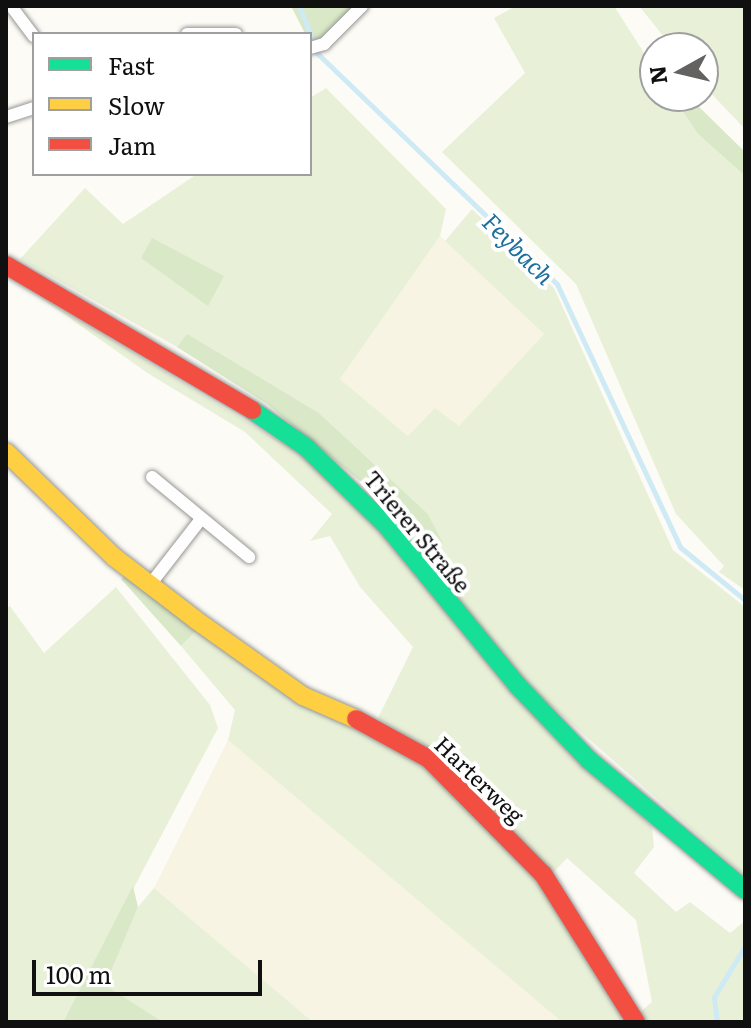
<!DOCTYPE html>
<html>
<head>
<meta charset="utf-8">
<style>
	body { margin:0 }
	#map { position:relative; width:751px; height:1028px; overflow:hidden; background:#fcfbf6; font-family:Literata,serif }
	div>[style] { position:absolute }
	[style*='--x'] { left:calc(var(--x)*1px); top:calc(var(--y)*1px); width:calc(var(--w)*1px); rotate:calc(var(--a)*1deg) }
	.farmland>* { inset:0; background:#f8f4e3 }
	.green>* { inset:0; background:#e8f1d7 }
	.forest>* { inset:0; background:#d9e8c6 }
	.stream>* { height:5px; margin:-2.5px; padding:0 2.5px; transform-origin:2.5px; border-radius:2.5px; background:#ceeaf5 }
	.roads { filter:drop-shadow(0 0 2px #969694) drop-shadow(0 0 2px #969694) }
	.street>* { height:12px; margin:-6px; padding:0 6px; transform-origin:6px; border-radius:6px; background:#fffefe }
	.fast>* { height:18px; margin:-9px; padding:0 9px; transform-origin:9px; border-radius:9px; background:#16e098 }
	.slow>* { height:18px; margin:-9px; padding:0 9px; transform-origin:9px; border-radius:9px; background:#ffcf43 }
	.jam>* { height:18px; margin:-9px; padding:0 9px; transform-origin:9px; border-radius:9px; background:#f24e42 }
	span { translate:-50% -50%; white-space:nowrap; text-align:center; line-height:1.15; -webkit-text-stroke:8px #fff; paint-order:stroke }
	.street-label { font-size:22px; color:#101010 }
	.water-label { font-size:24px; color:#1d6f9e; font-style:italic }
	.frame { position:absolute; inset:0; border:8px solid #101010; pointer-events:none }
	.legend { position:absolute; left:32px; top:32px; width:280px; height:144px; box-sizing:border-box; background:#fff; border:2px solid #9f9f9f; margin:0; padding:10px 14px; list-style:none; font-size:24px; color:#101010 }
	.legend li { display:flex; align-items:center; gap:16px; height:40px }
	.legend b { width:40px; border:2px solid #9f9f9f }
	.north { position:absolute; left:639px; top:32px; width:80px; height:80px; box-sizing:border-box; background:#fff; border:2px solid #9f9f9f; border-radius:50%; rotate:262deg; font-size:22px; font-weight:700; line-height:32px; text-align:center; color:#101010 }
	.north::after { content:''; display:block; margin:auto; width:28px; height:36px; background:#636260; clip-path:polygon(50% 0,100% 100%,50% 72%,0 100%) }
	.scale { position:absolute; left:32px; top:960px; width:230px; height:36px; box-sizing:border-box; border:4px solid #101010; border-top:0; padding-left:10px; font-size:24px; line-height:28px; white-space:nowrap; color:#101010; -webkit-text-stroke:6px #fff; paint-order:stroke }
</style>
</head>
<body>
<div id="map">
	<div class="farmland">
		<div style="clip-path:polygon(440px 236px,544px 334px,459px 427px,408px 436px,340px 379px)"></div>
		<div style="clip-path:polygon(228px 740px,480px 952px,562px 1022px,313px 1022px,154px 888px)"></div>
	</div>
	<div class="green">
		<div style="clip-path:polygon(516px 6px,614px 6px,655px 70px,655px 96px,672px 96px,698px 134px,745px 176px,745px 590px,719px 572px,724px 566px,676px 514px,576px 284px,442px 152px,525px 73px,494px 18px)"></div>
		<div style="clip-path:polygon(639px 6px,745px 6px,745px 129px,703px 85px,703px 48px,673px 48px)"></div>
		<div style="clip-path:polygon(326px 88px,446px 209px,440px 236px,340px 379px,408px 436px,435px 408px,459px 426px,544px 334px,445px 241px,472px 209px,554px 288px,673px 550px,745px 607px,745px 876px,523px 681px,426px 562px,427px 513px,319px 413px,187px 335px,177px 347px,20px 259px,85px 188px,123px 224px,197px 174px,310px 174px,310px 98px)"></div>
		<div style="clip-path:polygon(34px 293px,309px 459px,379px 530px,513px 692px,652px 827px,654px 847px,634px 873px,676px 912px,690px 902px,730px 933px,745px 921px,745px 1022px,643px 1022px,638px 1014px,652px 1002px,636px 920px,567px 858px,551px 875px,430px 753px,378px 718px,413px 647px,360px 587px,330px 536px,310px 541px,332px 514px,245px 432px,149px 374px)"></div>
		<div style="clip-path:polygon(116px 587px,210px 705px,218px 728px,63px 1022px,6px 1022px,6px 609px,10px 606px,44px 653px)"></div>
		<div style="clip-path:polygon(196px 631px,424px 762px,541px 881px,629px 1022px,562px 1022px,228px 740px,235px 710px,181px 646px)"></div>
		<div style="clip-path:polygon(154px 888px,313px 1022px,163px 1022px,104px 985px,138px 907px)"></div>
	</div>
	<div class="forest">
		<div style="clip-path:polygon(291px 6px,355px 6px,325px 38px,310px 43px)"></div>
		<div style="clip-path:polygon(672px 96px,688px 96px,745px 152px,745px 176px,698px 134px)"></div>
		<div style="clip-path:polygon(152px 238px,224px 276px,208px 306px,141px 258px)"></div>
		<div style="clip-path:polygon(187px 334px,319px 413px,427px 513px,443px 543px,426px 562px,384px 501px,267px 404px,177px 347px)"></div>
		<div style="clip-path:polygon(126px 574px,196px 631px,181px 646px,121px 579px)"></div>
		<div style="clip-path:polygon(133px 886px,138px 907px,105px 985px,163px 1022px,63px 1022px)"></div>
	</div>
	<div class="stream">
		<div style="--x:299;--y:6;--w:52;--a:68.4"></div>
		<div style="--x:318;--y:54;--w:332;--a:43.9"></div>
		<div style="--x:557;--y:284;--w:290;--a:64.9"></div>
		<div style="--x:680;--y:547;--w:84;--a:39.2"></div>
		<div style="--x:717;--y:1022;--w:25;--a:-97"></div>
		<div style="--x:714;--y:997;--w:60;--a:-58.7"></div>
	</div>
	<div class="roads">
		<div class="street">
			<div style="--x:11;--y:6;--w:38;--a:53"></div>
			<div style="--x:187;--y:34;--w:49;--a:0"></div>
			<div style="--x:310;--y:48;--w:15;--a:-16"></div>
			<div style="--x:324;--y:44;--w:54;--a:-45"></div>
			<div style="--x:6;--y:117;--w:29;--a:-18"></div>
			<div style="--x:152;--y:477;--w:126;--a:39.5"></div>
			<div style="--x:149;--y:586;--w:85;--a:-52.2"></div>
		</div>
		<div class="fast">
			<div style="--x:252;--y:410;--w:65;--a:34.4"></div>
			<div style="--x:306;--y:447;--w:113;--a:44.3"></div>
			<div style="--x:387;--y:526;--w:207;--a:50.7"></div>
			<div style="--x:518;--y:686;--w:103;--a:46.2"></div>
			<div style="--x:589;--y:760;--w:203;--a:39.8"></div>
		</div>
		<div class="slow">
			<div style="--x:6;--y:452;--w:151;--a:44.2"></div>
			<div style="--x:114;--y:557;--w:103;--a:37.5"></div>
			<div style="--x:196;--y:620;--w:131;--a:35.4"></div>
			<div style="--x:303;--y:696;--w:58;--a:23.5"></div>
		</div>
		<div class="jam">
			<div style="--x:6;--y:265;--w:286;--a:30.5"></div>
			<div style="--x:356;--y:719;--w:83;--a:28.7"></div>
			<div style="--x:429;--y:759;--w:162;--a:45.3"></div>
			<div style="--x:543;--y:874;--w:175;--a:57.9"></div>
		</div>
	</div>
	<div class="street-label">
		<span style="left:418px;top:531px;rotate:50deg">Trierer Straße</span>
		<span style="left:480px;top:779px;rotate:44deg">Harterweg</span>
	</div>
	<div class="water-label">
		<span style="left:519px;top:248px;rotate:45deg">Feybach</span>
	</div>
	<div class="frame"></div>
	<ul class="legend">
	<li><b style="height:10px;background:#16e098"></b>Fast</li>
	<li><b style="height:10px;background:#ffcf43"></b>Slow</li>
	<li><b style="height:10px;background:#f24e42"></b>Jam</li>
	</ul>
	<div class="north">N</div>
	<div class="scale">100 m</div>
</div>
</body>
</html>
